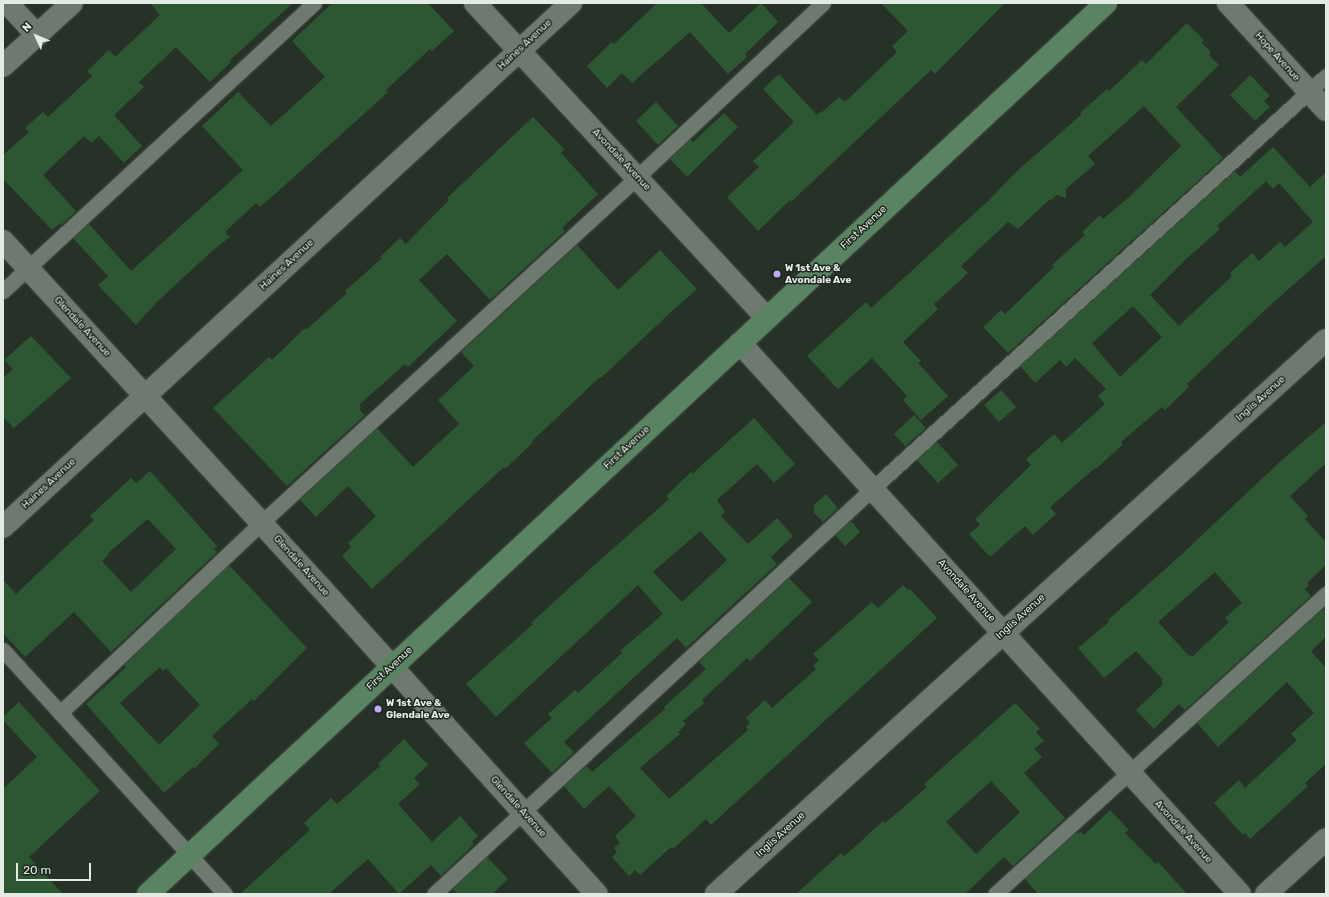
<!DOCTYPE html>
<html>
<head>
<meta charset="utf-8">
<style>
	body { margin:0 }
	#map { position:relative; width:1329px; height:897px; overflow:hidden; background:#263127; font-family:Rubik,sans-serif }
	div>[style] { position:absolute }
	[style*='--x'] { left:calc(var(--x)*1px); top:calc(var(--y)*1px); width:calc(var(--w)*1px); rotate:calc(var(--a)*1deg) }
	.building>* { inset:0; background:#2d5733 }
	.roads { filter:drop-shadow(0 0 1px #465047) drop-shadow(0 0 1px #465047) }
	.lane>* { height:15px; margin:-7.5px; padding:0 7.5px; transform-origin:7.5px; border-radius:7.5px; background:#6e7a6f }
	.street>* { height:22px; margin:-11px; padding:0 11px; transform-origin:11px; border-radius:11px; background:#6e7a6f }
	.secondary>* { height:22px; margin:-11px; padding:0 11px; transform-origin:11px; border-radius:11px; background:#598362 }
	.dots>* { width:11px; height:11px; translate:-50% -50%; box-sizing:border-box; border:2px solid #1c271d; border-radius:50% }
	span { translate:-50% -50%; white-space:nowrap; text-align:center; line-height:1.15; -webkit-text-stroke:3px #1c271d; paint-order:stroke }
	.street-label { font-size:10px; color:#e4ebe4 }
	.poi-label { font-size:10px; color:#e4ebe4; font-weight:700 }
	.left { translate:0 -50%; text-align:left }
	.frame { position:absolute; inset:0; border:4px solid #e4ebe4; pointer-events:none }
	.north { position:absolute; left:16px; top:16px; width:40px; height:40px; -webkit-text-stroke:3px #1c271d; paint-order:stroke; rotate:314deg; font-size:11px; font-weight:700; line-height:16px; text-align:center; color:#e4ebe4 }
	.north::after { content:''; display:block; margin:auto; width:14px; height:18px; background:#e4ebe4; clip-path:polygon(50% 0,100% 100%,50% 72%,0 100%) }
	.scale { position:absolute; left:16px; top:863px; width:75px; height:18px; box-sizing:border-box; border:2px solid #e4ebe4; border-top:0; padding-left:5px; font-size:12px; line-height:14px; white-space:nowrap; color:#e4ebe4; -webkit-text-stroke:3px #1c271d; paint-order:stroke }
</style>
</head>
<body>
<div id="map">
	<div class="building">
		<div style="clip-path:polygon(150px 3px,293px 3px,229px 61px,231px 62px,210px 82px,176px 47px,139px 82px,144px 87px,114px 115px,142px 146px,124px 163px,99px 136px,91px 143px,84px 136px,43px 175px,76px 211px,61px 225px,59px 224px,52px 230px,3px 179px,3px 155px,29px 132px,25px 128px,43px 112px,48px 117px,92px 76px,87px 71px,109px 50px,115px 57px,160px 15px)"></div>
		<div style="clip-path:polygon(332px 3px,428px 3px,454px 31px,432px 51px,430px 49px,386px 90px,388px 92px,293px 178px,260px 207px,256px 203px,225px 232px,230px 237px,212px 251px,158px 301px,136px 325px,98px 285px,108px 276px,73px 238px,89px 224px,131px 271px,214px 196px,243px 170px,202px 126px,238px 92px,271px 126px,325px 77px,292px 41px)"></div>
		<div style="clip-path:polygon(657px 3px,701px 3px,729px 33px,761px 3px,778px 22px,745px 54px,747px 57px,728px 74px,690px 32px,632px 83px,622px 73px,607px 88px,587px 66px,612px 42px,614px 44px)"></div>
		<div style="clip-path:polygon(881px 3px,1005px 3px,935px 74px,931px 70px,791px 202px,790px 200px,758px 231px,727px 197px,759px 167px,753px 161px,794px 122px,763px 89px,779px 74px,817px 115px,820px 112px,821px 113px,839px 97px,845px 102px,897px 52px,892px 46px,908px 31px)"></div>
		<div style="clip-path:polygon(1187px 23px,1204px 40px,1202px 43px,1211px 52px,1209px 55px,1219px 65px,1176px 107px,1223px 158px,1008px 353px,983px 327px,1001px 310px,1005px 314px,1054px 267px,1052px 265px,1085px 235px,1082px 232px,1100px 215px,1103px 219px,1128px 198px,1181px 146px,1144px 106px,1088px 156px,1095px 164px,1066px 189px,1066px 198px,1057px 195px,1051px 200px,1050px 199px,1018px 229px,1008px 222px,961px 266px,968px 273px,934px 304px,938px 309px,903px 342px,921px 361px,918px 363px,948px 396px,921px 420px,903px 400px,907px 396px,872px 358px,838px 389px,807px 356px,866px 302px,871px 308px,988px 201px,1016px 172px,1082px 114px,1080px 113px,1107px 89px,1109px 91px,1142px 60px,1146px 64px)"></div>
		<div style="clip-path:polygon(1250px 75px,1270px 96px,1264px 101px,1270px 107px,1255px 121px,1230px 95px)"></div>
		<div style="clip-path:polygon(656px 102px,678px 126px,658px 145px,636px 121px)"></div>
		<div style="clip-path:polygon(724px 113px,738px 127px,687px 177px,670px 159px,690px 139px,693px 142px)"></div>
		<div style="clip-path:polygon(533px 117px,564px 149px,561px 153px,598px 194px,562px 228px,565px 231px,490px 300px,447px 254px,419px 280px,457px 321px,408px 367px,405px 364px,359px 405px,361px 407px,359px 409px,365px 415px,287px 486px,213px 408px,269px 357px,272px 360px,305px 328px,306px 330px,347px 293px,345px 291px,382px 258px,380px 257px,400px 238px,406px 244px,449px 200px,447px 198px)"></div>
		<div style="clip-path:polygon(evenodd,1273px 147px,1310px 187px,1326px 172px,1326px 256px,1266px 309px,1187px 384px,1189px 387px,1165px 410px,1162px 407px,1121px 442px,1123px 444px,1096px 469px,1095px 468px,1050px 507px,1056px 514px,1033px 535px,1025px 526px,990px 557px,969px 534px,980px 525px,975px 519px,1031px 465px,1026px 459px,1054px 434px,1062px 443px,1105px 404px,1098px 396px,1106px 389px,1075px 358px,1066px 367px,1060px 360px,1035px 383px,1020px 366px,1235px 171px,1240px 177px,1273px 147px,1266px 181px,1273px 189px,1279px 183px,1313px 222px,1285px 247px,1280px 242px,1259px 261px,1252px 253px,1230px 273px,1232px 276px,1179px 326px,1150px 295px,1185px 260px,1220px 229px,1217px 226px,1266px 181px,1273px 147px,1133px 306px,1162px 337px,1120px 377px,1092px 343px,1133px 306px)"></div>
		<div style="clip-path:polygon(577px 245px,618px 290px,660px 250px,697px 289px,671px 312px,601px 378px,600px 377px,532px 441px,533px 442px,524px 451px,506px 468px,504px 467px,372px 589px,342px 556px,351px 547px,348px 543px,376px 516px,348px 486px,316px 517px,300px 500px,377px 428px,413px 467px,459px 424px,438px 400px,474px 366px,461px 352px)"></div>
		<div style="clip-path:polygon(31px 336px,71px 378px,14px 428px,3px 417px,3px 378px,13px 369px,4px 360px)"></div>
		<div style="clip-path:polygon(1001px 390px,1016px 407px,999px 422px,984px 405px)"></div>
		<div style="clip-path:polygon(914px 415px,926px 428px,905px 446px,894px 434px)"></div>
		<div style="clip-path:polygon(evenodd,754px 418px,795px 464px,774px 483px,757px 464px,717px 500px,725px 512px,721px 516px,748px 544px,777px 518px,793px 536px,771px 557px,777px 564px,686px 648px,677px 638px,629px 682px,564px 742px,574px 752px,552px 773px,524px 743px,552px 718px,548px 714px,575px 690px,578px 693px,622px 653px,620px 651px,663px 614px,638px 585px,496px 717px,466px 684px,533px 624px,531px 623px,590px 569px,669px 499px,666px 496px,691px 472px,692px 474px,754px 418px,700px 531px,727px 560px,682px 602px,653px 572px,700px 531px)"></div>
		<div style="clip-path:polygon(evenodd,1326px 422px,1326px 463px,1290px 496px,1308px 516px,1305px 519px,1326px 542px,1326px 565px,1307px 583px,1309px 585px,1305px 589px,1311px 596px,1185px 710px,1179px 704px,1154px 729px,1136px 710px,1163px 684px,1161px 681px,1163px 680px,1136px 651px,1104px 678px,1078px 648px,1109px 622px,1108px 620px,1182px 554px,1284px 458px,1326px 422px,1215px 572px,1242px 603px,1225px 618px,1229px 622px,1192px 657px,1191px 655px,1189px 656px,1158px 622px,1215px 572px)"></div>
		<div style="clip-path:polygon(937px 442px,958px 465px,938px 483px,917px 460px)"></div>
		<div style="clip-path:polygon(evenodd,150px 471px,217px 546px,214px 549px,217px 552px,111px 652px,74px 612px,25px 657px,3px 633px,3px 580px,16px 594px,94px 520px,90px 516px,131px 478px,136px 483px,150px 471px,148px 519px,176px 549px,131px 592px,102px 561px,109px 554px,108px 553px,148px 519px)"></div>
		<div style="clip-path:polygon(826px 494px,838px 508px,823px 522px,814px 513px,814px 505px)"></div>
		<div style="clip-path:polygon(851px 521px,860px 532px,845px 546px,835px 535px)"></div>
		<div style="clip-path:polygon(evenodd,229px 565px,307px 648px,254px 701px,252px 699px,212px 736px,219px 744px,194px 769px,193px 767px,164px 793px,86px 704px,126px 667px,124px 665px,229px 565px,160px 667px,163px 671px,166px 668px,200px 705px,159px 745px,120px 703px,160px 667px)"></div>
		<div style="clip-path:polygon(789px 578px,812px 602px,750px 661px,747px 658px,702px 700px,704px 703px,683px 721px,686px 724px,678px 732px,680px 734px,640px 768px,669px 799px,748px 730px,746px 727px,750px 723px,746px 718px,765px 700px,772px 708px,816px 669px,813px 665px,819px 660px,813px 654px,872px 602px,878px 608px,903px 585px,908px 590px,910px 589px,937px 618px,711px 825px,706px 819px,673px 849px,671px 847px,640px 875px,635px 870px,629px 876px,612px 857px,617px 852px,614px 848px,620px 843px,615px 836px,636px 816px,609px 786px,584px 809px,564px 786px,586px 766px,592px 772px,665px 709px,664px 707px,706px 669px,699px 662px)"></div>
		<div style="clip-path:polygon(1323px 609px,1326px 612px,1326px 637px,1311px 651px,1326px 668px,1326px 764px,1305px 783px,1308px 786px,1250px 839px,1245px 833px,1243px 835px,1214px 803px,1239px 780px,1245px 788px,1297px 740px,1291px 734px,1314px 713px,1287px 682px,1218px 747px,1197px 723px)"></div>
		<div style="clip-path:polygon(19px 702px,100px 791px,29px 857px,63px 894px,3px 894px,3px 789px,37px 757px,3px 720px,3px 717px)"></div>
		<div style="clip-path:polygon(evenodd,1015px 703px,1040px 729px,1036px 732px,1044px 741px,1034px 749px,1042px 757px,1024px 773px,1065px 818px,1013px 866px,1004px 857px,965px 894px,796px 894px,841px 853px,844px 856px,847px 854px,883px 821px,885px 823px,927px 787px,924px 784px,1015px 703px,991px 781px,1020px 812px,976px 854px,946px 822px,991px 781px)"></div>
		<div style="clip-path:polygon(404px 739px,428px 765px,414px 778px,420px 784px,398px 804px,432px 842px,460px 816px,478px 836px,472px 841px,474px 844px,441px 876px,431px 865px,399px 894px,368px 859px,329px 894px,240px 894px,310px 830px,304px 823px,331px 798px,337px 804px,380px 766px,378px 764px)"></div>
		<div style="clip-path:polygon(1110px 810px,1129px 830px,1125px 833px,1156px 864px,1158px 862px,1187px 894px,1038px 894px,1025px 879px,1077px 832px,1079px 833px,1081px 832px,1084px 835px)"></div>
		<div style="clip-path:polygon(487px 857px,508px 879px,492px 894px,457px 894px,453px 889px)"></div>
	</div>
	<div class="roads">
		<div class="lane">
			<div style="--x:3;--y:291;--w:424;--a:-42.8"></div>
			<div style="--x:3;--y:650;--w:330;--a:47.7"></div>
			<div style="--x:60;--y:713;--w:277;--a:-43.4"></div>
			<div style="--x:261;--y:523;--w:488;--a:-42.6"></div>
			<div style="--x:620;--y:193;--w:278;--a:-43.1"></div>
			<div style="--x:434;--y:894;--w:598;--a:-42.76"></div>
			<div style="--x:873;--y:488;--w:612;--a:-42.29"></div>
			<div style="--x:995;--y:894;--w:447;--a:-42.2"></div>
		</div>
		<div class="street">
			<div style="--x:7;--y:3;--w:44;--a:46.8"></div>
			<div style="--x:475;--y:3;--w:430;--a:47.2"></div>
			<div style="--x:1228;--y:3;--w:145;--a:47.5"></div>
			<div style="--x:3;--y:66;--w:93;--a:-42.4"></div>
			<div style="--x:3;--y:241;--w:472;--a:47.5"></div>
			<div style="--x:322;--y:589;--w:411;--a:48"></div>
			<div style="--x:740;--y:343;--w:744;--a:47.78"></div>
			<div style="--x:3;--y:527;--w:773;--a:-42.69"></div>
			<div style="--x:716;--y:894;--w:824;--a:-42.25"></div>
			<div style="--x:1266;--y:894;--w:81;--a:-42.5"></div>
		</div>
		<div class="secondary">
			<div style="--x:148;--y:894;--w:1308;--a:-42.92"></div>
		</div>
	</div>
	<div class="dots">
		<div style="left:777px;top:274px;background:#bfa9f4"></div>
		<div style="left:378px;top:709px;background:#bfa9f4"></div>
	</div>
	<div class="street-label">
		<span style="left:525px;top:45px;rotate:-43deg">Haines Avenue</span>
		<span style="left:1277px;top:57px;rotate:48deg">Hope Avenue</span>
		<span style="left:621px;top:160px;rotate:47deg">Avondale Avenue</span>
		<span style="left:864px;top:228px;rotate:-43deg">First Avenue</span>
		<span style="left:287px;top:265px;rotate:-43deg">Haines Avenue</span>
		<span style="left:82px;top:327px;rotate:47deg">Glendale Avenue</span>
		<span style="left:1261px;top:399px;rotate:-42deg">Inglis Avenue</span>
		<span style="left:627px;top:448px;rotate:-43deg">First Avenue</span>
		<span style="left:49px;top:484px;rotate:-43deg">Haines Avenue</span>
		<span style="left:301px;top:566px;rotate:48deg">Glendale Avenue</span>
		<span style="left:966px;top:591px;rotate:48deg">Avondale Avenue</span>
		<span style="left:1021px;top:617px;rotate:-42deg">Inglis Avenue</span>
		<span style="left:390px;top:669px;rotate:-43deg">First Avenue</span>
		<span style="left:518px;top:807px;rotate:48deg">Glendale Avenue</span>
		<span style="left:1183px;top:832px;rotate:48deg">Avondale Avenue</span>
		<span style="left:781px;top:835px;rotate:-42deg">Inglis Avenue</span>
	</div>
	<div class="poi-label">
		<span class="left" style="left:785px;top:274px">W 1st Ave &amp;<br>Avondale Ave</span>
		<span class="left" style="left:386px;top:709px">W 1st Ave &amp;<br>Glendale Ave</span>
	</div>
	<div class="frame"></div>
	<div class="north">N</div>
	<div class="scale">20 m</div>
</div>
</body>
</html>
